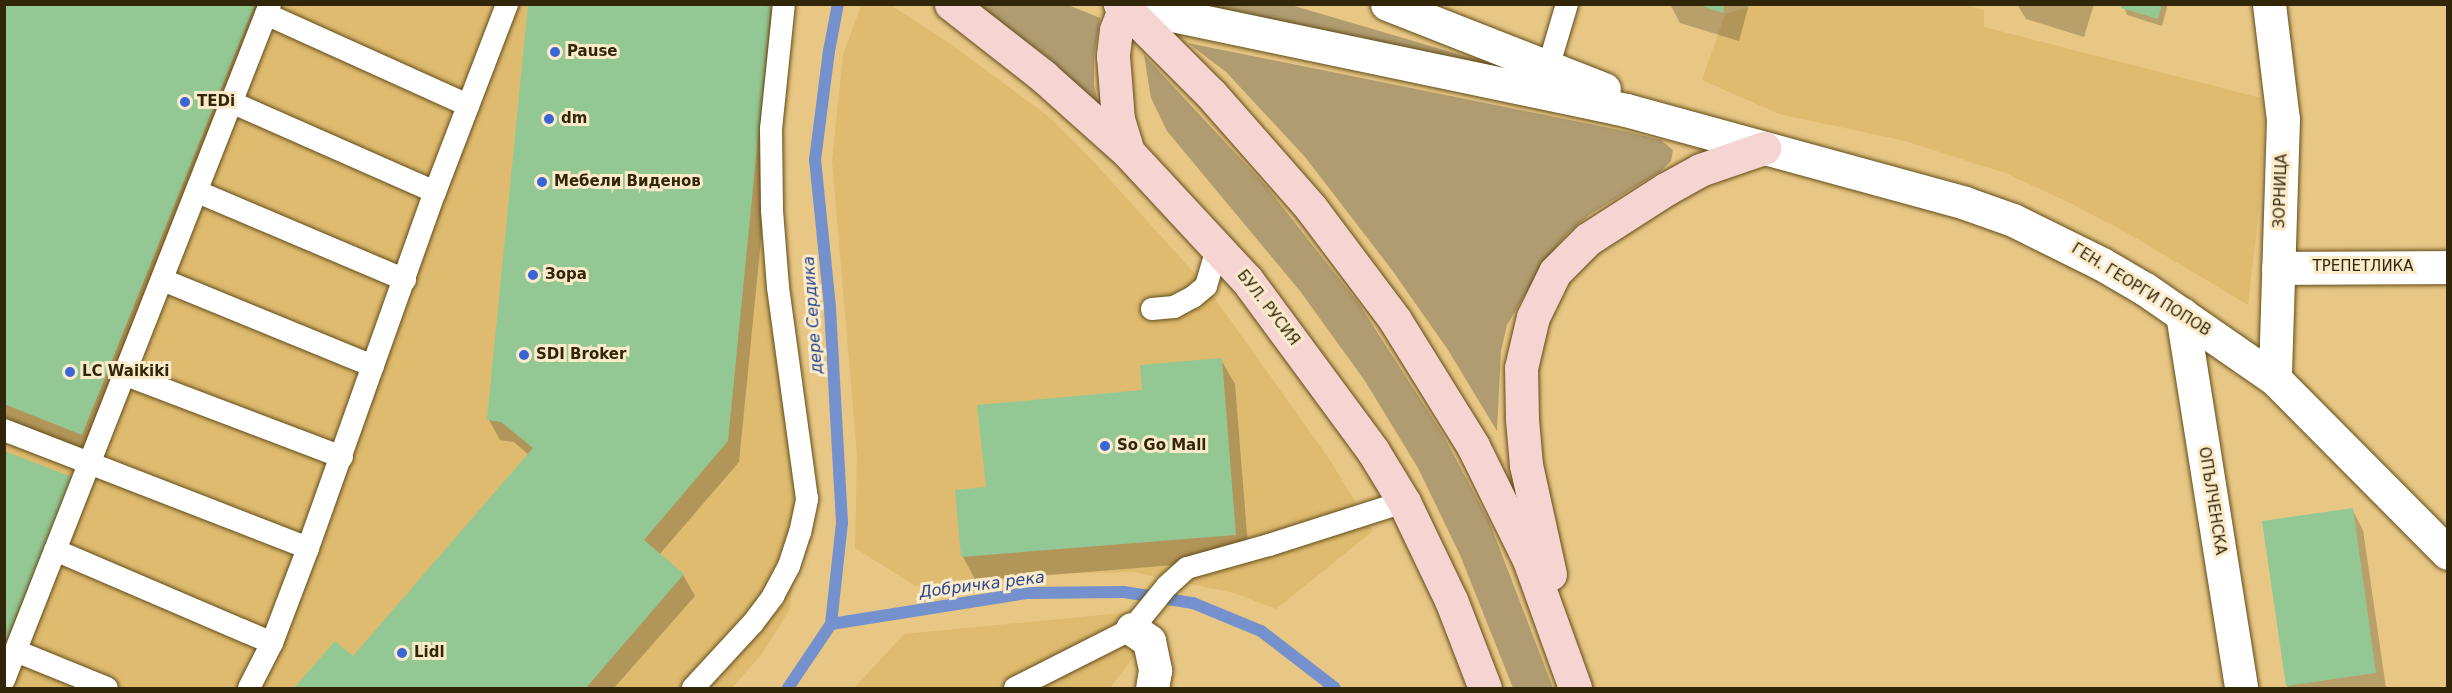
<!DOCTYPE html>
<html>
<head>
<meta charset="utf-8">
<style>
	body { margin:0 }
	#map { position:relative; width:2452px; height:693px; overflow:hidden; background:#e8c785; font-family:"DejaVu Sans",sans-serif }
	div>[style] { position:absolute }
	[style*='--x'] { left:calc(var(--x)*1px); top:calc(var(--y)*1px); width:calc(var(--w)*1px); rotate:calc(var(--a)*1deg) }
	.built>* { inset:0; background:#dfbb70 }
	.green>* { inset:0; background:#b19c71 }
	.shadow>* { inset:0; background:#0003 }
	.stream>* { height:12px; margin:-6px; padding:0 6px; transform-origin:6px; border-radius:6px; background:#7491ce }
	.building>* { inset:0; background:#93c894 }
	.roads { filter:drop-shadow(0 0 2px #624c18) drop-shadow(0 0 2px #624c18) }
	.service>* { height:22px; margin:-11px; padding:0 11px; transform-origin:11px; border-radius:11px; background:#fff }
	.minor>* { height:33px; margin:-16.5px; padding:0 16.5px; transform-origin:16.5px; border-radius:16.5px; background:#fff }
	.tertiary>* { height:33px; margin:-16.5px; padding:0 16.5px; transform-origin:16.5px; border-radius:16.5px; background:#fff }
	.secondary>* { height:33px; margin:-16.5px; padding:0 16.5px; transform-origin:16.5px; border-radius:16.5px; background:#f5d4d2 }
	.dots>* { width:16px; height:16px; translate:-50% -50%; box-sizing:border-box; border:3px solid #fbebca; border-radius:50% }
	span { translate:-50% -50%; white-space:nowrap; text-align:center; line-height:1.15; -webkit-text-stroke:6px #fbebca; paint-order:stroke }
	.poi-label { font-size:15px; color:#32260a; font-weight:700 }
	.left { translate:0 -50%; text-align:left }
	.street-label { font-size:15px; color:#32260a }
	.water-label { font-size:16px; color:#2a4892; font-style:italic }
	.frame { position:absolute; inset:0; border:6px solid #32260a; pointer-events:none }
</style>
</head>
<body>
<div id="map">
	<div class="built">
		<div style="clip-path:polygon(1963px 4px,1984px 10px,1984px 27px,2261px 98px,2264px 123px,2259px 211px,2248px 305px,2129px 234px,2066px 201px,2005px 173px,1905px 141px,1779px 114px,1702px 80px,1725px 14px,1756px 5px)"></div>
		<div style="clip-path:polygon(4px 5px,794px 5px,774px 157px,800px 522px,790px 609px,762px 654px,732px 688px,5px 688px)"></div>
		<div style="clip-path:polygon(861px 5px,890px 5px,948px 42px,1048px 116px,1093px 161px,1206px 286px,1330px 460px,1373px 531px,1276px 609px,1234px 593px,1133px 572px,1040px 574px,915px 586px,855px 548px,857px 456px,832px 161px,843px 55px)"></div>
		<div style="clip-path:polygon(1121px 613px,1141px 647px,1110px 688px,854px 688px,904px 634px)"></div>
	</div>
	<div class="green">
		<div style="clip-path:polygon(978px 5px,1068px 5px,1100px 18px,1094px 56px,1094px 85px,1099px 108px,1050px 59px)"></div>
		<div style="clip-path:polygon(1205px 5px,1291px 5px,1522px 73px,1213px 9px)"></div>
		<div style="clip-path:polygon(1188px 43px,1624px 131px,1661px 140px,1673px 150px,1671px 161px,1661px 171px,1589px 215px,1568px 233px,1546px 259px,1507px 325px,1501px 351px,1497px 431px,1448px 350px,1392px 270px,1305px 157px,1226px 72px)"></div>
		<div style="clip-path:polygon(1144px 55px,1265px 185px,1359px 304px,1442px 433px,1489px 521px,1553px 688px,1513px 688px,1460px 555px,1418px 468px,1365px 381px,1300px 291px,1167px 131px,1151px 98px)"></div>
	</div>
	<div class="shadow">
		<div style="clip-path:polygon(4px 4px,274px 4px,94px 454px,4px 419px)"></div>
		<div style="clip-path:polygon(530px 4px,741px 4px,770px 7px,782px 28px,739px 462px,659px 555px,683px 575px,695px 596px,614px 688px,296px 688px,336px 643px,353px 658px,529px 455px,514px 442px,500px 440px,489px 420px)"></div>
		<div style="clip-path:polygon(1670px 4px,1749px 4px,1739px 41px,1680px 23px)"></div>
		<div style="clip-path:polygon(2017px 4px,2094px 4px,2084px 37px,2026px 19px)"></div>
		<div style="clip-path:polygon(2123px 4px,2168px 4px,2162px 26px,2127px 15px)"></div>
		<div style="clip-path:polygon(1221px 360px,1235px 384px,1249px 559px,976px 581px,963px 557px,987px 489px,1144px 392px)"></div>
		<div style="clip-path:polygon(4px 452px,71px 479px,4px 688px)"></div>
		<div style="clip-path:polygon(2352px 509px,2363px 530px,2386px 688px,2289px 688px,2287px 686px)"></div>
	</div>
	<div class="stream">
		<div style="--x:831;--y:624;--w:102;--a:-83.8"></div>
		<div style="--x:842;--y:523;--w:216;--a:-93.2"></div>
		<div style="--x:830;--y:307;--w:148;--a:-95.8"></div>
		<div style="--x:815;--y:160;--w:110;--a:-82.7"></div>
		<div style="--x:829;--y:51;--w:48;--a:-79.2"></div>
		<div style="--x:788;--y:688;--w:77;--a:-56.1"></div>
		<div style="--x:831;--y:624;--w:198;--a:-9"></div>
		<div style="--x:1027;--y:593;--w:97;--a:-0.6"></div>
		<div style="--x:1124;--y:592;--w:70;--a:9.1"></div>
		<div style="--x:1193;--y:603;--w:74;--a:22.4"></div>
		<div style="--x:1261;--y:631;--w:93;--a:37.6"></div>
	</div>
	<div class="building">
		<div style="clip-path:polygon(4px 4px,255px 4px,82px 435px,4px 404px)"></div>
		<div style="clip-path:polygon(528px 4px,771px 6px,728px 441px,644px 540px,684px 574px,586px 688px,294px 688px,335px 641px,353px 656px,533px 448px,501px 422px,487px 420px)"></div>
		<div style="clip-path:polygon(1696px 4px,1725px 4px,1723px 13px)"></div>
		<div style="clip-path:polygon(2122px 4px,2162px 4px,2158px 19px,2121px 8px)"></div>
		<div style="clip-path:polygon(1222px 358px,1236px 535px,961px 557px,955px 490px,986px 487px,977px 405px,1142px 390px,1140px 365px)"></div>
		<div style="clip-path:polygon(4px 451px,72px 477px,5px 644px,4px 644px)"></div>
		<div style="clip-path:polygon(2353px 508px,2376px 673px,2286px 686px,2262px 521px)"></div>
	</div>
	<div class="roads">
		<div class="service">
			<div style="--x:266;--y:14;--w:222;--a:24.3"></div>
			<div style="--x:1548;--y:68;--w:67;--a:-73.5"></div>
			<div style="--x:231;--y:102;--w:223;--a:23.8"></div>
			<div style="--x:198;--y:192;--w:225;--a:23"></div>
			<div style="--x:163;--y:280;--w:227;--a:22.3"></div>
			<div style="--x:1152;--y:309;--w:22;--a:-5"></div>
			<div style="--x:1174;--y:307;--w:21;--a:-28"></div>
			<div style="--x:1193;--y:297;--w:17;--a:-40"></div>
			<div style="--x:1206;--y:286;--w:42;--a:-73.3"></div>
			<div style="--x:126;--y:375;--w:231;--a:20.8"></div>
			<div style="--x:4;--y:430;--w:326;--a:21.2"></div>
			<div style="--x:55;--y:550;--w:236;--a:23.2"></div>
			<div style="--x:16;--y:651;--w:98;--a:22.1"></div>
			<div style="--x:4;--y:680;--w:726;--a:-68.52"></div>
			<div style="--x:249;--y:688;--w:51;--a:-62.9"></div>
			<div style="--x:272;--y:643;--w:102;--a:-69.2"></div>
			<div style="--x:308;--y:548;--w:378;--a:-70.4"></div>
			<div style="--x:435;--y:192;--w:201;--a:-69"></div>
			<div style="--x:693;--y:688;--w:88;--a:-47.3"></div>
			<div style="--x:753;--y:623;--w:34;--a:-53"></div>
			<div style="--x:773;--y:596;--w:34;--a:-62"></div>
			<div style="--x:789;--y:566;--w:35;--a:-72"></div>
			<div style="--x:800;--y:533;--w:35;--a:-78"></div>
			<div style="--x:807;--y:499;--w:214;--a:-97.8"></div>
			<div style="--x:778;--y:287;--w:77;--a:-94.5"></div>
			<div style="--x:772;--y:210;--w:81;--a:-90.7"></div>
			<div style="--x:771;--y:129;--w:126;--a:-84.1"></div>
			<div style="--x:1015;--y:688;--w:131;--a:-26.8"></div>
			<div style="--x:1132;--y:629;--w:55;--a:-50.9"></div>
			<div style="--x:1167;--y:586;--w:27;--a:-42"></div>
			<div style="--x:1187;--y:568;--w:85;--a:-15.7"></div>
			<div style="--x:1269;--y:545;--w:142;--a:-17.7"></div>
		</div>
		<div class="minor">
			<div style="--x:2269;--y:4;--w:116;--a:83.1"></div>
			<div style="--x:2283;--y:119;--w:260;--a:91.8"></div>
			<div style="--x:2278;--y:268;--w:170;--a:-0.3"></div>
			<div style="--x:2182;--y:314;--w:379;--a:81"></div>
			<div style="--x:1132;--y:629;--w:21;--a:35"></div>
			<div style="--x:1149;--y:641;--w:30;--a:78"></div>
			<div style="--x:1155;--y:670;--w:18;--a:99"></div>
		</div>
		<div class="tertiary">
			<div style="--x:1120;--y:4;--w:517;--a:11.83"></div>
			<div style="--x:1626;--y:110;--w:352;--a:15.3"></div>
			<div style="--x:1965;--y:203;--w:51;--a:19.5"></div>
			<div style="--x:2013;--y:220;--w:99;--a:26.3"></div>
			<div style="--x:2102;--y:264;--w:50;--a:30.2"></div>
			<div style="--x:2145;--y:289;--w:158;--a:34.7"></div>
			<div style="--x:2275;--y:379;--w:245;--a:45.2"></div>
			<div style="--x:1387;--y:4;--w:233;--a:21.4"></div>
		</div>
		<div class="secondary">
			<div style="--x:951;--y:4;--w:117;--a:38"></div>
			<div style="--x:1043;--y:76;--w:114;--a:41.8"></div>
			<div style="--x:1128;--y:152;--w:175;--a:47.1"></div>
			<div style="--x:1247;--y:280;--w:212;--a:53.6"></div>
			<div style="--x:1373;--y:451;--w:60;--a:58.7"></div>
			<div style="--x:1404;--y:502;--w:109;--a:64.4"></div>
			<div style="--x:1451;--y:600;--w:94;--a:68.9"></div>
			<div style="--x:1121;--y:4;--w:127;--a:45"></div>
			<div style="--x:1211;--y:94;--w:152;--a:48.7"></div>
			<div style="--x:1311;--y:208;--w:140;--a:53.1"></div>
			<div style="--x:1395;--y:320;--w:148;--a:58.2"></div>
			<div style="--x:1473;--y:446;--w:127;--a:63.8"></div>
			<div style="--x:1529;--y:560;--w:136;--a:70.2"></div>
			<div style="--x:1126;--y:4;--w:28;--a:111"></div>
			<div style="--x:1116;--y:30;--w:26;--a:97"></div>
			<div style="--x:1113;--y:56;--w:63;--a:85.5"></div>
			<div style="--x:1118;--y:119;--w:34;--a:73"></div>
			<div style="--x:1550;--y:574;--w:112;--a:-102.4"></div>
			<div style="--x:1526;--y:465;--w:46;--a:-95"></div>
			<div style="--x:1522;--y:419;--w:51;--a:-91.1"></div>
			<div style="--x:1521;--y:368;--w:52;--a:-76.8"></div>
			<div style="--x:1533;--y:317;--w:50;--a:-63.9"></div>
			<div style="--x:1555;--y:272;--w:47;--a:-45"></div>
			<div style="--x:1588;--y:239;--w:93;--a:-32.7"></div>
			<div style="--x:1666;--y:189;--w:39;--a:-29"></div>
			<div style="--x:1700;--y:170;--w:68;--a:-19"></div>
		</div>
	</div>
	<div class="dots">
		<div style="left:555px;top:52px;background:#3965d6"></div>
		<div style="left:185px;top:102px;background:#3965d6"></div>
		<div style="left:549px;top:119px;background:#3965d6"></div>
		<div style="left:542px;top:182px;background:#3965d6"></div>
		<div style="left:533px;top:275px;background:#3965d6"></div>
		<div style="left:524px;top:355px;background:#3965d6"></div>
		<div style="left:70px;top:372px;background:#3965d6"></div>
		<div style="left:1105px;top:446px;background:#3965d6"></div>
		<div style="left:402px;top:653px;background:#3965d6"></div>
	</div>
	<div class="poi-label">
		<span class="left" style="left:567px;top:52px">Pause</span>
		<span class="left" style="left:197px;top:102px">TEDi</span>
		<span class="left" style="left:561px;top:119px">dm</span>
		<span class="left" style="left:554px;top:182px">Мебели Виденов</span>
		<span class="left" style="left:545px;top:275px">Зора</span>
		<span class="left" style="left:536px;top:355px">SDI Broker</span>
		<span class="left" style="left:82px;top:372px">LC Waikiki</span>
		<span class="left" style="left:1117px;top:446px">So Go Mall</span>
		<span class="left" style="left:414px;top:653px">Lidl</span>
	</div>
	<div class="street-label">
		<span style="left:2281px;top:191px;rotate:-88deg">ЗОРНИЦА</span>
		<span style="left:2363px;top:267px">ТРЕПЕТЛИКА</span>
		<span style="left:2141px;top:290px;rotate:32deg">ГЕН. ГЕОРГИ ПОПОВ</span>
		<span style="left:1268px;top:308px;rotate:52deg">БУЛ. РУСИЯ</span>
		<span style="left:2212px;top:501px;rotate:81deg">ОПЪЛЧЕНСКА</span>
	</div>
	<div class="water-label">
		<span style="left:813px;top:315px;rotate:-94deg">дере Сердика</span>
		<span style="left:982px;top:585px;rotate:-7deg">Добричка река</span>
	</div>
	<div class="frame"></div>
</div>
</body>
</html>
